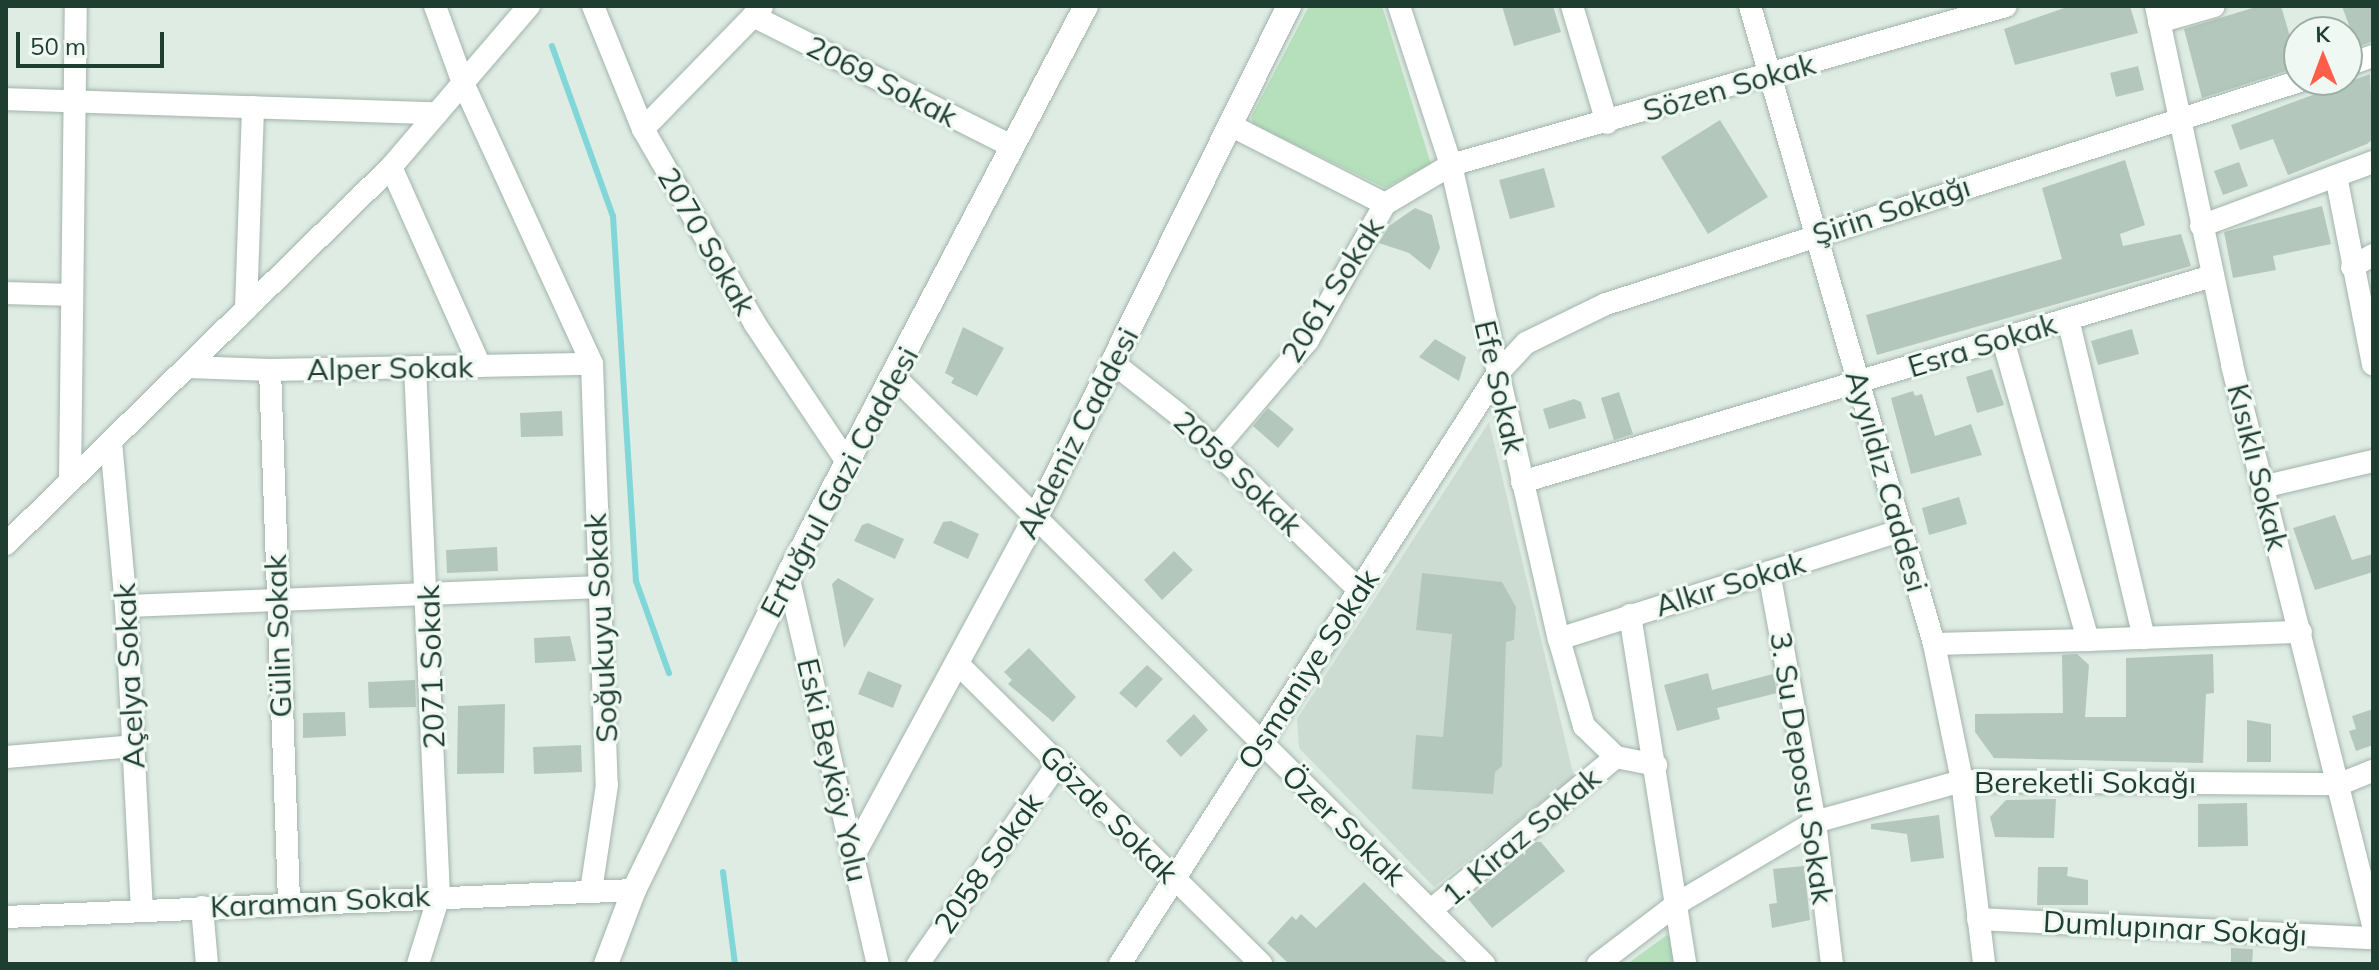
<!DOCTYPE html>
<html>
<head>
<meta charset="utf-8">
<style>
	body { margin:0 }
	#map { position:relative; width:2379px; height:970px; overflow:hidden; background:#dfece4; font-family:Mulish,sans-serif }
	div>[style] { position:absolute }
	[style*='--x'] { left:calc(var(--x)*1px); top:calc(var(--y)*1px); width:calc(var(--w)*1px); rotate:calc(var(--a)*1deg) }
	.built>* { inset:0; background:#cddcd3 }
	.green>* { inset:0; background:#b5e0bb }
	.stream>* { height:6px; margin:-3px; padding:0 3px; transform-origin:3px; border-radius:3px; background:#81d6d7 }
	.building>* { inset:0; background:#b4c7bd }
	.roads { filter:drop-shadow(0 0 2px #a1b4ab) drop-shadow(0 0 2px #a1b4ab) }
	.minor>* { height:22px; margin:-11px; padding:0 11px; transform-origin:11px; border-radius:11px; background:#fff }
	.secondary>* { height:24px; margin:-12px; padding:0 12px; transform-origin:12px; border-radius:12px; background:#fff }
	span { translate:-50% -50%; white-space:nowrap; text-align:center; line-height:1.15; -webkit-text-stroke:6px #f0f8f3; paint-order:stroke }
	.street-label { font-size:30px; color:#1e3e31 }
	.frame { position:absolute; inset:0; border:8px solid #1e3e31; pointer-events:none }
	.north { position:absolute; left:2283px; top:16px; width:80px; height:80px; box-sizing:border-box; background:#f0f8f3; border:2px solid #9caea5; border-radius:50%; rotate:359deg; font-size:22px; font-weight:700; line-height:32px; text-align:center; color:#1e3e31 }
	.north::after { content:''; display:block; margin:auto; width:28px; height:36px; background:#ff5e4a; clip-path:polygon(50% 0,100% 100%,50% 72%,0 100%) }
	.scale { position:absolute; left:16px; top:32px; width:148px; height:36px; box-sizing:border-box; border:4px solid #1e3e31; border-top:0; padding-left:10px; font-size:24px; line-height:28px; white-space:nowrap; color:#1e3e31; -webkit-text-stroke:6px #f0f8f3; paint-order:stroke }
</style>
</head>
<body>
<div id="map">
	<div class="built">
		<div style="clip-path:polygon(1489px 422px,1574px 777px,1434px 887px,1299px 748px,1297px 719px)"></div>
	</div>
	<div class="green">
		<div style="clip-path:polygon(1309px 6px,1382px 6px,1431px 164px,1385px 188px,1253px 124px,1251px 117px)"></div>
		<div style="clip-path:polygon(1667px 935px,1673px 939px,1676px 964px,1627px 964px)"></div>
	</div>
	<div class="stream">
		<div style="--x:552;--y:46;--w:181;--a:70.3"></div>
		<div style="--x:613;--y:216;--w:366;--a:86.4"></div>
		<div style="--x:636;--y:581;--w:98;--a:70.3"></div>
		<div style="--x:723;--y:872;--w:93;--a:82.6"></div>
	</div>
	<div class="building">
		<div style="clip-path:polygon(1502px 6px,1553px 6px,1561px 32px,1514px 46px)"></div>
		<div style="clip-path:polygon(2070px 6px,2130px 6px,2138px 33px,2015px 65px,2004px 29px)"></div>
		<div style="clip-path:polygon(2259px 6px,2281px 6px,2291px 40px,2299px 37px,2299px 67px,2202px 98px,2184px 29px)"></div>
		<div style="clip-path:polygon(2342px 6px,2373px 6px,2373px 41px,2357px 47px)"></div>
		<div style="clip-path:polygon(2138px 66px,2144px 90px,2116px 97px,2110px 73px)"></div>
		<div style="clip-path:polygon(2370px 74px,2373px 139px,2367px 144px,2288px 175px,2273px 139px,2240px 150px,2231px 125px)"></div>
		<div style="clip-path:polygon(1720px 120px,1768px 197px,1708px 234px,1661px 157px)"></div>
		<div style="clip-path:polygon(2125px 160px,2145px 225px,2120px 234px,2123px 246px,2181px 234px,2191px 266px,1877px 355px,1866px 315px,2062px 259px,2042px 188px)"></div>
		<div style="clip-path:polygon(2239px 162px,2248px 186px,2223px 195px,2214px 171px)"></div>
		<div style="clip-path:polygon(1544px 168px,1555px 207px,1510px 219px,1499px 180px)"></div>
		<div style="clip-path:polygon(2322px 206px,2331px 244px,2273px 256px,2276px 270px,2233px 278px,2224px 232px)"></div>
		<div style="clip-path:polygon(1415px 208px,1432px 215px,1440px 248px,1430px 270px,1409px 253px,1379px 243px,1389px 226px)"></div>
		<div style="clip-path:polygon(963px 327px,1004px 348px,977px 396px,951px 383px,954px 378px,945px 373px)"></div>
		<div style="clip-path:polygon(2132px 329px,2139px 354px,2098px 365px,2091px 341px)"></div>
		<div style="clip-path:polygon(1435px 339px,1466px 357px,1459px 381px,1419px 357px)"></div>
		<div style="clip-path:polygon(1992px 369px,2004px 405px,1977px 413px,1966px 377px)"></div>
		<div style="clip-path:polygon(1913px 391px,1915px 396px,1922px 394px,1935px 436px,1971px 424px,1982px 455px,1911px 474px,1891px 398px)"></div>
		<div style="clip-path:polygon(1619px 392px,1633px 434px,1614px 440px,1601px 398px)"></div>
		<div style="clip-path:polygon(1574px 399px,1581px 402px,1586px 418px,1549px 429px,1543px 409px)"></div>
		<div style="clip-path:polygon(1268px 408px,1294px 429px,1278px 448px,1253px 426px)"></div>
		<div style="clip-path:polygon(562px 411px,563px 436px,521px 437px,520px 413px)"></div>
		<div style="clip-path:polygon(1959px 497px,1967px 524px,1929px 535px,1922px 508px)"></div>
		<div style="clip-path:polygon(2335px 515px,2352px 560px,2373px 554px,2373px 572px,2315px 590px,2293px 528px)"></div>
		<div style="clip-path:polygon(951px 521px,979px 534px,968px 559px,933px 543px,943px 522px)"></div>
		<div style="clip-path:polygon(868px 523px,904px 539px,895px 559px,854px 541px,862px 525px)"></div>
		<div style="clip-path:polygon(497px 547px,498px 571px,447px 573px,446px 550px)"></div>
		<div style="clip-path:polygon(1174px 551px,1193px 570px,1162px 600px,1144px 580px)"></div>
		<div style="clip-path:polygon(1422px 573px,1502px 582px,1516px 607px,1514px 640px,1506px 642px,1502px 766px,1495px 772px,1493px 794px,1412px 789px,1416px 735px,1443px 737px,1452px 634px,1416px 630px)"></div>
		<div style="clip-path:polygon(838px 578px,874px 599px,844px 648px,832px 584px)"></div>
		<div style="clip-path:polygon(570px 636px,576px 661px,535px 663px,534px 638px)"></div>
		<div style="clip-path:polygon(1029px 648px,1076px 697px,1053px 722px,1008px 684px,1012px 680px,1004px 672px)"></div>
		<div style="clip-path:polygon(2077px 654px,2089px 665px,2085px 717px,2126px 717px,2126px 658px,2213px 654px,2214px 693px,2206px 694px,2203px 763px,1994px 758px,1975px 732px,1975px 714px,2063px 713px,2062px 655px)"></div>
		<div style="clip-path:polygon(1147px 665px,1163px 679px,1136px 708px,1119px 693px)"></div>
		<div style="clip-path:polygon(868px 671px,902px 685px,893px 708px,858px 694px)"></div>
		<div style="clip-path:polygon(1708px 673px,1712px 690px,1773px 674px,1777px 693px,1717px 708px,1720px 719px,1677px 731px,1664px 685px)"></div>
		<div style="clip-path:polygon(415px 680px,416px 707px,369px 708px,368px 682px)"></div>
		<div style="clip-path:polygon(505px 704px,504px 773px,457px 774px,458px 706px)"></div>
		<div style="clip-path:polygon(2373px 709px,2373px 745px,2356px 751px,2349px 731px,2356px 729px,2352px 716px)"></div>
		<div style="clip-path:polygon(345px 712px,346px 736px,303px 738px,303px 713px)"></div>
		<div style="clip-path:polygon(1194px 714px,1208px 730px,1181px 757px,1166px 741px)"></div>
		<div style="clip-path:polygon(2247px 720px,2271px 724px,2271px 762px,2247px 762px)"></div>
		<div style="clip-path:polygon(581px 745px,582px 772px,534px 774px,533px 747px)"></div>
		<div style="clip-path:polygon(2056px 799px,2054px 838px,1995px 837px,1990px 817px,2006px 800px)"></div>
		<div style="clip-path:polygon(2247px 803px,2248px 846px,2198px 847px,2198px 804px)"></div>
		<div style="clip-path:polygon(1939px 815px,1944px 858px,1911px 862px,1907px 834px,1871px 829px,1871px 824px)"></div>
		<div style="clip-path:polygon(1536px 842px,1541px 842px,1565px 871px,1492px 928px,1468px 899px)"></div>
		<div style="clip-path:polygon(1804px 866px,1810px 920px,1772px 928px,1769px 904px,1777px 903px,1773px 869px)"></div>
		<div style="clip-path:polygon(2038px 867px,2068px 867px,2067px 876px,2088px 880px,2088px 905px,2037px 905px)"></div>
		<div style="clip-path:polygon(1364px 882px,1432px 949px,1449px 964px,1289px 964px,1267px 943px,1292px 916px,1296px 920px,1301px 914px,1316px 928px)"></div>
		<div style="clip-path:polygon(2231px 948px,2253px 949px,2252px 964px,2231px 964px)"></div>
	</div>
	<div class="roads">
		<div class="minor">
			<div style="--x:435;--y:6;--w:82;--a:70"></div>
			<div style="--x:463;--y:83;--w:309;--a:65.3"></div>
			<div style="--x:592;--y:364;--w:421;--a:88"></div>
			<div style="--x:607;--y:785;--w:107;--a:98.6"></div>
			<div style="--x:593;--y:6;--w:133;--a:67.9"></div>
			<div style="--x:643;--y:129;--w:225;--a:60.1"></div>
			<div style="--x:755;--y:324;--w:166;--a:56.3"></div>
			<div style="--x:1399;--y:6;--w:167;--a:71.9"></div>
			<div style="--x:1451;--y:165;--w:486;--a:77.2"></div>
			<div style="--x:1559;--y:639;--w:91;--a:74"></div>
			<div style="--x:1584;--y:726;--w:45;--a:44.1"></div>
			<div style="--x:1572;--y:6;--w:122;--a:73.3"></div>
			<div style="--x:1750;--y:6;--w:664;--a:73.91"></div>
			<div style="--x:1934;--y:644;--w:140;--a:78.4"></div>
			<div style="--x:1962;--y:781;--w:184;--a:83.1"></div>
			<div style="--x:2156;--y:6;--w:367;--a:78"></div>
			<div style="--x:2232;--y:365;--w:577;--a:75.87"></div>
			<div style="--x:753;--y:16;--w:290;--a:26.7"></div>
			<div style="--x:2159;--y:22;--w:57;--a:-16.2"></div>
			<div style="--x:2347;--y:65;--w:28;--a:-19"></div>
			<div style="--x:6;--y:99;--w:431;--a:1.9"></div>
			<div style="--x:1230;--y:125;--w:174;--a:27"></div>
			<div style="--x:1385;--y:204;--w:77;--a:-30.6"></div>
			<div style="--x:1451;--y:165;--w:577;--a:-15.99"></div>
			<div style="--x:643;--y:129;--w:170;--a:-45.7"></div>
			<div style="--x:391;--y:167;--w:218;--a:65.9"></div>
			<div style="--x:2336;--y:176;--w:192;--a:78.9"></div>
			<div style="--x:2201;--y:226;--w:184;--a:-20.4"></div>
			<div style="--x:2352;--y:267;--w:24;--a:-30"></div>
			<div style="--x:6;--y:293;--w:66;--a:1.7"></div>
			<div style="--x:246;--y:309;--w:202;--a:-88"></div>
			<div style="--x:2068;--y:319;--w:328;--a:76.6"></div>
			<div style="--x:1112;--y:362;--w:84;--a:38.2"></div>
			<div style="--x:1178;--y:414;--w:252;--a:44.2"></div>
			<div style="--x:188;--y:367;--w:82;--a:2.1"></div>
			<div style="--x:270;--y:370;--w:322;--a:-1.1"></div>
			<div style="--x:415;--y:367;--w:530;--a:87.4"></div>
			<div style="--x:439;--y:896;--w:71;--a:107.2"></div>
			<div style="--x:270;--y:370;--w:532;--a:87.95"></div>
			<div style="--x:895;--y:377;--w:832;--a:44.9"></div>
			<div style="--x:111;--y:442;--w:165;--a:84.8"></div>
			<div style="--x:126;--y:606;--w:304;--a:87"></div>
			<div style="--x:1215;--y:449;--w:143;--a:-49.5"></div>
			<div style="--x:1308;--y:340;--w:156;--a:-60.5"></div>
			<div style="--x:70;--y:481;--w:475;--a:-89.3"></div>
			<div style="--x:1522;--y:482;--w:720;--a:-16.62"></div>
			<div style="--x:2262;--y:487;--w:114;--a:-13.2"></div>
			<div style="--x:6;--y:544;--w:539;--a:-44.4"></div>
			<div style="--x:391;--y:167;--w:212;--a:-49.4"></div>
			<div style="--x:1769;--y:572;--w:254;--a:79.6"></div>
			<div style="--x:1815;--y:822;--w:143;--a:83.2"></div>
			<div style="--x:788;--y:575;--w:399;--a:77"></div>
			<div style="--x:126;--y:606;--w:471;--a:-2.3"></div>
			<div style="--x:1630;--y:615;--w:353;--a:81"></div>
			<div style="--x:1559;--y:639;--w:360;--a:-17.6"></div>
			<div style="--x:2088;--y:640;--w:213;--a:-2.2"></div>
			<div style="--x:1934;--y:644;--w:154;--a:-1.5"></div>
			<div style="--x:2088;--y:640;--w:313;--a:-105.8"></div>
			<div style="--x:957;--y:663;--w:428;--a:44.7"></div>
			<div style="--x:6;--y:757;--w:128;--a:-4.9"></div>
			<div style="--x:202;--y:907;--w:57;--a:85"></div>
			<div style="--x:1431;--y:910;--w:240;--a:-39.6"></div>
			<div style="--x:1616;--y:757;--w:41;--a:11.3"></div>
			<div style="--x:6;--y:917;--w:629;--a:-2.46"></div>
			<div style="--x:1978;--y:919;--w:395;--a:2.8"></div>
			<div style="--x:918;--y:964;--w:245;--a:-55.1"></div>
			<div style="--x:1120;--y:964;--w:700;--a:-57.42"></div>
			<div style="--x:1497;--y:374;--w:42;--a:-46.9"></div>
			<div style="--x:1526;--y:343;--w:89;--a:-26"></div>
			<div style="--x:1606;--y:304;--w:732;--a:-17.82"></div>
			<div style="--x:1598;--y:964;--w:101;--a:-37.3"></div>
			<div style="--x:1678;--y:903;--w:159;--a:-30.6"></div>
			<div style="--x:1815;--y:822;--w:153;--a:-15.6"></div>
			<div style="--x:1962;--y:781;--w:378;--a:0.5"></div>
			<div style="--x:2340;--y:784;--w:35;--a:-22"></div>
		</div>
		<div class="secondary">
			<div style="--x:853;--y:855;--w:387;--a:-61.6"></div>
			<div style="--x:1037;--y:515;--w:568;--a:-63.66"></div>
			<div style="--x:606;--y:964;--w:79;--a:-69.3"></div>
			<div style="--x:634;--y:890;--w:351;--a:-63.9"></div>
			<div style="--x:788;--y:575;--w:642;--a:-62.36"></div>
		</div>
	</div>
	<div class="street-label">
		<span style="left:882px;top:81px;rotate:27deg">2069 Sokak</span>
		<span style="left:1729px;top:87px;rotate:-16deg">Sözen Sokak</span>
		<span style="left:1891px;top:210px;rotate:-18deg">Şirin Sokağı</span>
		<span style="left:707px;top:241px;rotate:60deg">2070 Sokak</span>
		<span style="left:1332px;top:290px;rotate:-58deg">2061 Sokak</span>
		<span style="left:1982px;top:345px;rotate:-17deg">Esra Sokak</span>
		<span style="left:390px;top:368px;rotate:-1deg">Alper Sokak</span>
		<span style="left:1500px;top:387px;rotate:77deg">Efe Sokak</span>
		<span style="left:1077px;top:433px;rotate:-63deg">Akdeniz Caddesi</span>
		<span style="left:2258px;top:467px;rotate:76deg">Kısıklı Sokak</span>
		<span style="left:1238px;top:473px;rotate:44deg">2059 Sokak</span>
		<span style="left:1887px;top:481px;rotate:74deg">Ayyıldız Caddesi</span>
		<span style="left:839px;top:482px;rotate:-62deg">Ertuğrul Gazi Caddesi</span>
		<span style="left:1730px;top:584px;rotate:-17deg">Alkır Sokak</span>
		<span style="left:601px;top:628px;rotate:-93deg">Soğukuyu Sokak</span>
		<span style="left:278px;top:636px;rotate:-92deg">Gülin Sokak</span>
		<span style="left:431px;top:667px;rotate:-92deg">2071 Sokak</span>
		<span style="left:1308px;top:669px;rotate:-57deg">Osmaniye Sokak</span>
		<span style="left:129px;top:676px;rotate:-93deg">Açelya Sokak</span>
		<span style="left:1802px;top:768px;rotate:81deg">3. Su Deposu Sokak</span>
		<span style="left:833px;top:770px;rotate:77deg">Eski Beyköy Yolu</span>
		<span style="left:2085px;top:782px">Bereketli Sokağı</span>
		<span style="left:1109px;top:814px;rotate:45deg">Gözde Sokak</span>
		<span style="left:1344px;top:825px;rotate:44deg">Özer Sokak</span>
		<span style="left:1521px;top:836px;rotate:-40deg">1. Kiraz Sokak</span>
		<span style="left:988px;top:863px;rotate:-55deg">2058 Sokak</span>
		<span style="left:320px;top:901px;rotate:-3deg">Karaman Sokak</span>
		<span style="left:2175px;top:928px;rotate:3deg">Dumlupınar Sokağı</span>
	</div>
	<div class="frame"></div>
	<div class="north">K</div>
	<div class="scale">50 m</div>
</div>
</body>
</html>
